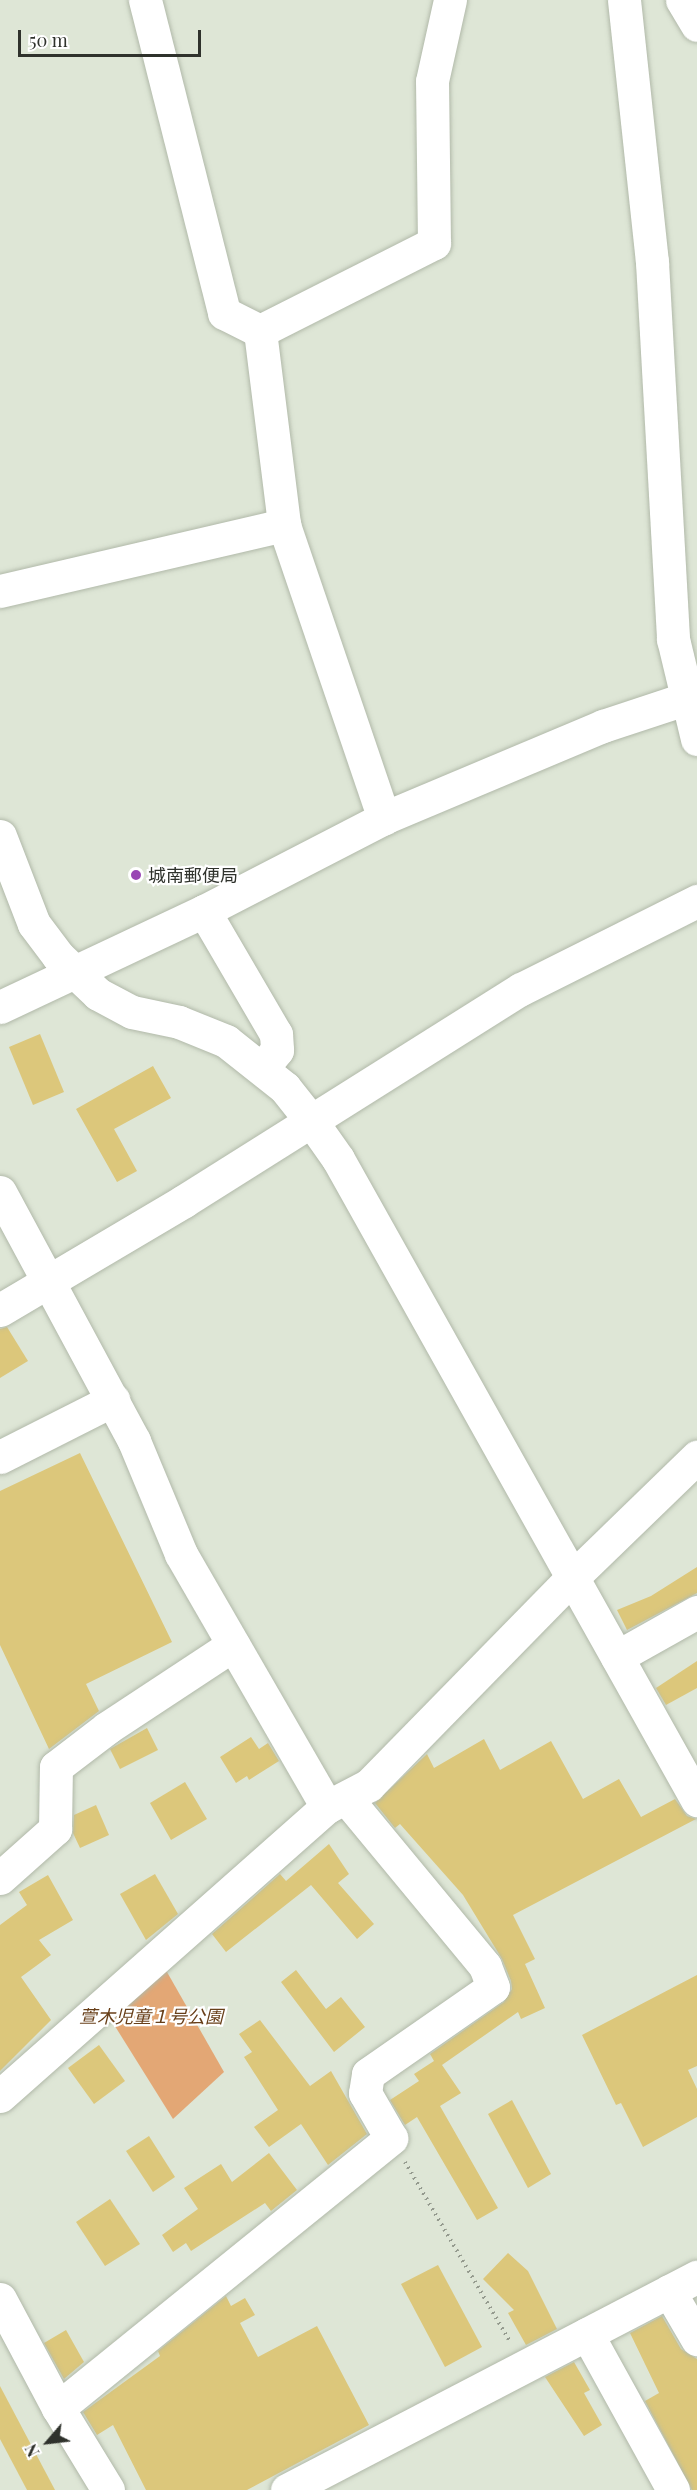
<!DOCTYPE html>
<html>
<head>
<meta charset="utf-8">
<style>
	body { margin:0 }
	#map { position:relative; width:697px; height:2490px; overflow:hidden; background:#dee6d6; font-family:"Playfair Display","Noto Sans JP",serif }
	div>[style] { position:absolute }
	[style*='--x'] { left:calc(var(--x)*1px); top:calc(var(--y)*1px); width:calc(var(--w)*1px); rotate:calc(var(--a)*1deg) }
	.green>* { inset:0; background:#e3a775 }
	.building>* { inset:0; background:#dcc77b }
	.path>* { height:4px; margin-top:-2px; transform-origin:0; background:repeating-linear-gradient(90deg,#949a8e 0 1.5px,transparent 0 6px) }
	.roads { filter:drop-shadow(0 0 2px #b1b9a9) drop-shadow(0 0 2px #b1b9a9) }
	.minor>* { height:33px; margin:-16.5px; padding:0 16.5px; transform-origin:16.5px; border-radius:16.5px; background:#fff }
	.dots>* { width:16px; height:16px; translate:-50% -50%; box-sizing:border-box; border:3px solid #fff; border-radius:50% }
	span { translate:-50% -50%; white-space:nowrap; text-align:center; line-height:1.15; -webkit-text-stroke:4.5px #fff; paint-order:stroke }
	.poi-label { font-size:18px; color:#2f322c }
	.left { translate:0 -50%; text-align:left }
	.park-label { font-size:18px; color:#683f19; font-style:italic }
	.north { position:absolute; left:18px; top:2412px; width:60px; height:60px; -webkit-text-stroke:4px #fff; paint-order:stroke; rotate:242deg; font-size:16px; font-weight:700; line-height:24px; text-align:center; color:#2f322c }
	.north::after { content:''; display:block; margin:auto; width:21px; height:27px; background:#2f322c; clip-path:polygon(50% 0,100% 100%,50% 72%,0 100%) }
	.scale { position:absolute; left:18px; top:30px; width:183px; height:27px; box-sizing:border-box; border:3px solid #2f322c; border-top:0; padding-left:8px; font-size:18px; line-height:21px; white-space:nowrap; color:#2f322c; -webkit-text-stroke:4px #fff; paint-order:stroke }
</style>
</head>
<body>
<div id="map">
	<div class="green">
		<div style="clip-path:polygon(159px 1958px,224px 2072px,173px 2119px,103px 2007px)"></div>
	</div>
	<div class="building">
		<div style="clip-path:polygon(40px 1034px,64px 1092px,33px 1105px,9px 1047px)"></div>
		<div style="clip-path:polygon(153px 1066px,171px 1098px,114px 1129px,137px 1171px,117px 1182px,76px 1109px)"></div>
		<div style="clip-path:polygon(7px 1327px,28px 1361px,0 1378px,0 1329px)"></div>
		<div style="clip-path:polygon(80px 1453px,172px 1642px,86px 1684px,99px 1711px,49px 1749px,0 1645px,0 1491px)"></div>
		<div style="clip-path:polygon(697px 1567px,697px 1593px,627px 1630px,617px 1610px,651px 1596px)"></div>
		<div style="clip-path:polygon(697px 1661px,697px 1688px,666px 1705px,656px 1688px)"></div>
		<div style="clip-path:polygon(147px 1728px,158px 1750px,120px 1769px,110px 1749px)"></div>
		<div style="clip-path:polygon(251px 1737px,259px 1749px,268px 1743px,279px 1761px,249px 1780px,247px 1776px,236px 1783px,220px 1757px)"></div>
		<div style="clip-path:polygon(484px 1739px,500px 1770px,551px 1741px,583px 1799px,619px 1779px,641px 1817px,675px 1799px,687px 1816px,696px 1819px,513px 1915px,535px 1959px,525px 1964px,545px 2008px,521px 2019px,518px 2012px,442px 2065px,461px 2093px,440px 2106px,498px 2208px,477px 2220px,417px 2117px,405px 2125px,390px 2100px,419px 2081px,414px 2074px,434px 2061px,430px 2054px,504px 2002px,512px 1989px,511px 1981px,502px 1959px,463px 1895px,400px 1824px,395px 1828px,375px 1803px,427px 1754px,434px 1768px)"></div>
		<div style="clip-path:polygon(185px 1782px,207px 1819px,171px 1840px,150px 1803px)"></div>
		<div style="clip-path:polygon(96px 1805px,109px 1835px,80px 1848px,73px 1833px,74px 1815px)"></div>
		<div style="clip-path:polygon(329px 1844px,349px 1874px,338px 1883px,374px 1924px,357px 1939px,311px 1885px,226px 1952px,212px 1934px,280px 1874px,286px 1881px)"></div>
		<div style="clip-path:polygon(155px 1874px,178px 1914px,146px 1940px,120px 1894px)"></div>
		<div style="clip-path:polygon(48px 1875px,73px 1920px,39px 1940px,51px 1955px,21px 1977px,51px 2020px,0 2071px,0 1925px,27px 1905px,19px 1892px)"></div>
		<div style="clip-path:polygon(296px 1970px,326px 2009px,341px 1997px,365px 2027px,334px 2052px,281px 1982px)"></div>
		<div style="clip-path:polygon(697px 1975px,697px 2066px,688px 2070px,697px 2089px,697px 2117px,643px 2147px,621px 2103px,616px 2105px,582px 2035px)"></div>
		<div style="clip-path:polygon(260px 2020px,310px 2086px,331px 2071px,367px 2134px,328px 2165px,301px 2124px,269px 2147px,254px 2127px,278px 2110px,244px 2057px,252px 2052px,239px 2034px)"></div>
		<div style="clip-path:polygon(99px 2045px,125px 2081px,94px 2104px,68px 2068px)"></div>
		<div style="clip-path:polygon(512px 2100px,551px 2174px,528px 2188px,488px 2114px)"></div>
		<div style="clip-path:polygon(149px 2136px,175px 2177px,153px 2192px,126px 2151px)"></div>
		<div style="clip-path:polygon(269px 2153px,297px 2190px,271px 2211px,265px 2203px,191px 2251px,186px 2243px,173px 2252px,162px 2235px,198px 2209px,184px 2188px,221px 2164px,232px 2182px)"></div>
		<div style="clip-path:polygon(110px 2199px,140px 2244px,105px 2266px,76px 2222px)"></div>
		<div style="clip-path:polygon(508px 2253px,528px 2271px,557px 2329px,526px 2345px,508px 2313px,514px 2310px,483px 2279px)"></div>
		<div style="clip-path:polygon(438px 2265px,482px 2347px,445px 2367px,401px 2284px)"></div>
		<div style="clip-path:polygon(226px 2296px,231px 2306px,245px 2298px,255px 2315px,240px 2323px,258px 2357px,317px 2326px,369px 2425px,247px 2490px,146px 2490px,113px 2425px,97px 2435px,83px 2412px,160px 2356px,158px 2351px)"></div>
		<div style="clip-path:polygon(662px 2316px,681px 2349px,697px 2359px,697px 2490px,692px 2490px,645px 2401px,659px 2393px,630px 2333px)"></div>
		<div style="clip-path:polygon(66px 2330px,84px 2362px,64px 2379px,44px 2343px)"></div>
		<div style="clip-path:polygon(574px 2362px,590px 2390px,584px 2393px,602px 2425px,584px 2436px,545px 2377px)"></div>
		<div style="clip-path:polygon(0 2386px,55px 2490px,27px 2490px,0 2439px)"></div>
	</div>
	<div class="path">
		<div style="--x:405;--y:2162;--w:208;--a:59.7"></div>
	</div>
	<div class="roads">
		<div class="minor">
			<div style="--x:145;--y:0;--w:323;--a:75.8"></div>
			<div style="--x:224;--y:313;--w:40;--a:26.6"></div>
			<div style="--x:624;--y:0;--w:263;--a:83.9"></div>
			<div style="--x:652;--y:262;--w:378;--a:86.8"></div>
			<div style="--x:673;--y:639;--w:103;--a:76.5"></div>
			<div style="--x:682;--y:0;--w:29;--a:59"></div>
			<div style="--x:260;--y:331;--w:195;--a:82.9"></div>
			<div style="--x:284;--y:525;--w:310;--a:71.2"></div>
			<div style="--x:260;--y:331;--w:195;--a:-26.8"></div>
			<div style="--x:434;--y:243;--w:162;--a:-90.7"></div>
			<div style="--x:432;--y:81;--w:83;--a:-77.5"></div>
			<div style="--x:0;--y:591;--w:292;--a:-13.1"></div>
			<div style="--x:0;--y:836;--w:94;--a:68.9"></div>
			<div style="--x:34;--y:924;--w:40;--a:53"></div>
			<div style="--x:58;--y:956;--w:55;--a:43.5"></div>
			<div style="--x:98;--y:994;--w:38;--a:28"></div>
			<div style="--x:132;--y:1012;--w:48;--a:12"></div>
			<div style="--x:179;--y:1022;--w:51;--a:22"></div>
			<div style="--x:226;--y:1041;--w:75;--a:38.5"></div>
			<div style="--x:285;--y:1088;--w:43;--a:51.5"></div>
			<div style="--x:312;--y:1122;--w:45;--a:54.9"></div>
			<div style="--x:338;--y:1159;--w:735;--a:60.75"></div>
			<div style="--x:204;--y:911;--w:143;--a:59.7"></div>
			<div style="--x:276;--y:1034;--w:16;--a:86"></div>
			<div style="--x:277;--y:1050;--w:22;--a:129"></div>
			<div style="--x:0;--y:1007;--w:225;--a:-25.2"></div>
			<div style="--x:204;--y:911;--w:203;--a:-27.3"></div>
			<div style="--x:384;--y:818;--w:238;--a:-22.8"></div>
			<div style="--x:603;--y:726;--w:99;--a:-18.3"></div>
			<div style="--x:0;--y:1192;--w:283;--a:61.7"></div>
			<div style="--x:134;--y:1441;--w:122;--a:67.4"></div>
			<div style="--x:181;--y:1554;--w:292;--a:60"></div>
			<div style="--x:0;--y:1310;--w:214;--a:-30.6"></div>
			<div style="--x:184;--y:1201;--w:398;--a:-32.2"></div>
			<div style="--x:521;--y:989;--w:197;--a:-26.6"></div>
			<div style="--x:0;--y:1457;--w:127;--a:-26.8"></div>
			<div style="--x:617;--y:1657;--w:92;--a:-29.4"></div>
			<div style="--x:0;--y:1878;--w:74;--a:-41.7"></div>
			<div style="--x:55;--y:1829;--w:62;--a:-89.1"></div>
			<div style="--x:56;--y:1767;--w:64;--a:-37.4"></div>
			<div style="--x:107;--y:1728;--w:151;--a:-33.4"></div>
			<div style="--x:0;--y:2096;--w:436;--a:-41.5"></div>
			<div style="--x:327;--y:1807;--w:47;--a:-27.6"></div>
			<div style="--x:369;--y:1785;--w:291;--a:-45.6"></div>
			<div style="--x:573;--y:1577;--w:173;--a:-44.1"></div>
			<div style="--x:669;--y:2291;--w:56;--a:59.7"></div>
			<div style="--x:0;--y:2299;--w:123;--a:62"></div>
			<div style="--x:58;--y:2408;--w:96;--a:58.6"></div>
			<div style="--x:587;--y:2334;--w:178;--a:61.1"></div>
			<div style="--x:58;--y:2408;--w:429;--a:-39"></div>
			<div style="--x:391;--y:2138;--w:52;--a:-120"></div>
			<div style="--x:365;--y:2093;--w:19;--a:-81"></div>
			<div style="--x:368;--y:2074;--w:152;--a:-34.8"></div>
			<div style="--x:493;--y:1987;--w:22;--a:-111"></div>
			<div style="--x:485;--y:1966;--w:218;--a:-129.6"></div>
			<div style="--x:287;--y:2490;--w:462;--a:-27.5"></div>
		</div>
	</div>
	<div class="dots">
		<div style="left:136px;top:875px;background:#9946b4"></div>
	</div>
	<div class="poi-label">
		<span class="left" style="left:148px;top:875px">城南郵便局</span>
	</div>
	<div class="park-label">
		<span style="left:151px;top:2016px">萱木児童１号公園</span>
	</div>
	<div class="north">N</div>
	<div class="scale">50 m</div>
</div>
</body>
</html>
